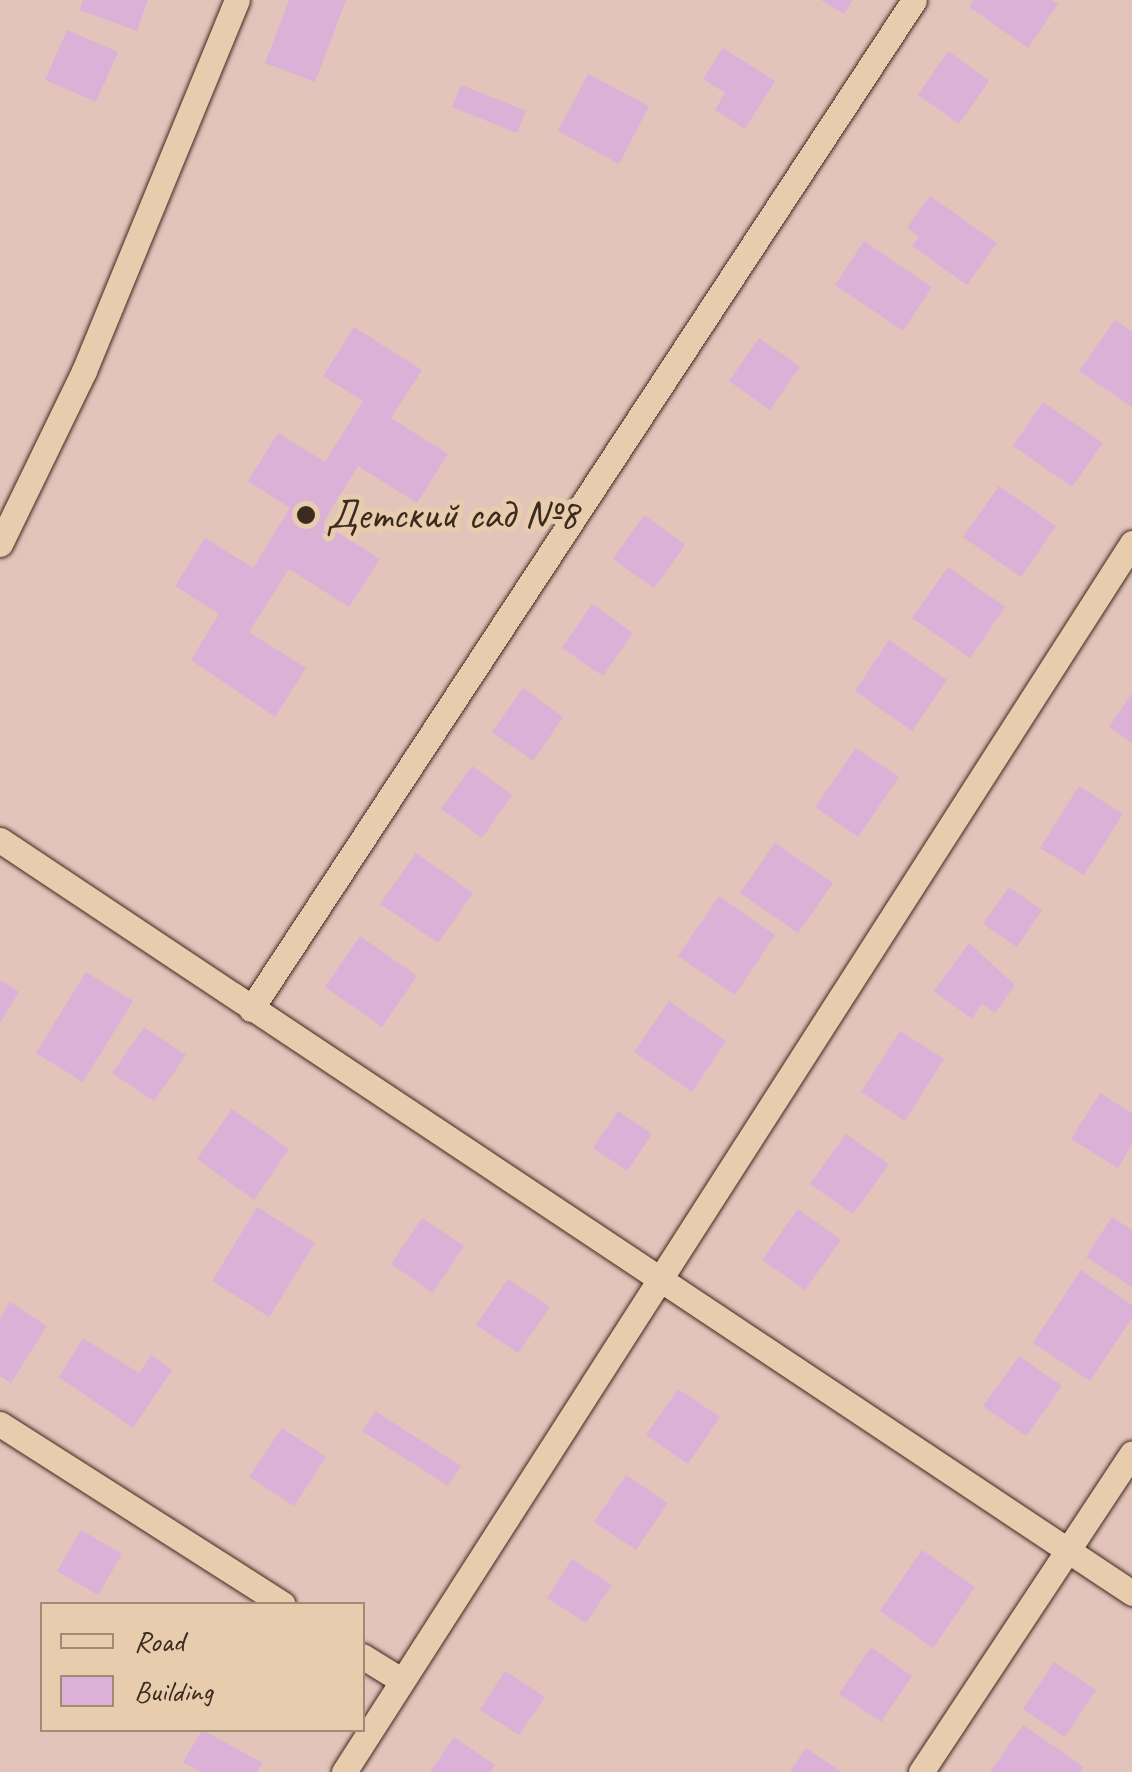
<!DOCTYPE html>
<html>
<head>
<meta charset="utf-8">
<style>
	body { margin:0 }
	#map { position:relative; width:1132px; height:1772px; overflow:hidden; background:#e3c4bb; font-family:Caveat,sans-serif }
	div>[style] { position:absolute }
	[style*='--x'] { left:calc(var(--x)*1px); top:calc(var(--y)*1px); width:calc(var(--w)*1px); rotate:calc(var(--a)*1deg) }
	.building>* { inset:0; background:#dbb1d8 }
	.roads { filter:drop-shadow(0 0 2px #3b2a1e) drop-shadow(0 0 2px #3b2a1e) }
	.street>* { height:25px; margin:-12.5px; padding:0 12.5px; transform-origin:12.5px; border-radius:12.5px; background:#e7ccae }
	.dots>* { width:28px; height:28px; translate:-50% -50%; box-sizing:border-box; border:5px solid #e7ccae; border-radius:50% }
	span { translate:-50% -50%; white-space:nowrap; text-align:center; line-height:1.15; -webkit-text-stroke:10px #e7ccae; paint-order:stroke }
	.poi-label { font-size:42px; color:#3b2a1e }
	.left { translate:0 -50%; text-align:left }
	.legend { position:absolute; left:40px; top:1602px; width:325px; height:130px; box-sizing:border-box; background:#e7ccae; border:2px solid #a28b74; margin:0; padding:12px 18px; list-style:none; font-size:30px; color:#3b2a1e }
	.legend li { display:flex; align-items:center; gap:20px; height:50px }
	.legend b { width:50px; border:2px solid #a28b74 }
</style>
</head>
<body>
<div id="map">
	<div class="building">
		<div style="clip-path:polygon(83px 0,148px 0,137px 31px,80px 10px)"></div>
		<div style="clip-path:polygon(289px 0,346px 0,315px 82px,265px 63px)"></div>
		<div style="clip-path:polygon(821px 0,853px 0,844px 14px)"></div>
		<div style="clip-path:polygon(974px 0,1052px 0,1058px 4px,1028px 48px,969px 7px)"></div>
		<div style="clip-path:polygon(67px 30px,118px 52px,96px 102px,45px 80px)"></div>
		<div style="clip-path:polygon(723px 48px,775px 81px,745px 129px,715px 110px,725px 93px,703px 79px)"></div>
		<div style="clip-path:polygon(948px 51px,989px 81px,959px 124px,918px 95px)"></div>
		<div style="clip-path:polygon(588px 74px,649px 106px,619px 164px,558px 131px)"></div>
		<div style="clip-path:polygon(461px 85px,526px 111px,517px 133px,452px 107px)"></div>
		<div style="clip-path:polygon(930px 196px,997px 243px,967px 285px,912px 246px,919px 237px,907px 228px)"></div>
		<div style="clip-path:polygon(864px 241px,932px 287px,903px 331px,835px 285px)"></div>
		<div style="clip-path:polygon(1115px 320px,1132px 332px,1132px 407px,1079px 371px)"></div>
		<div style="clip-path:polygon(354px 327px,422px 370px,391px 418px,448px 454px,417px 503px,358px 466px,323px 523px,380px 559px,349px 607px,289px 569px,249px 632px,306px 668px,275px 717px,191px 660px,219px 614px,175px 586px,205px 538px,253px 568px,290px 508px,248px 481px,278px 433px,325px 462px,363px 401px,323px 376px)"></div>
		<div style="clip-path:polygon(759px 338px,800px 367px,770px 410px,729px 381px)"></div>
		<div style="clip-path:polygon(1043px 402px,1103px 443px,1072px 487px,1013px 446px)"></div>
		<div style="clip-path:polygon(999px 486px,1056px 526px,1021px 577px,963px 537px)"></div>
		<div style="clip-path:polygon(644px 515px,685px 545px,654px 588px,613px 559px)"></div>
		<div style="clip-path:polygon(948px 567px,1005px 607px,970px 658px,912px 618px)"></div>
		<div style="clip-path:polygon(592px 604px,633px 633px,603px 676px,562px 648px)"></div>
		<div style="clip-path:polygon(889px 640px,947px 680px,912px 731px,855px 691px)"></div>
		<div style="clip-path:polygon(523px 688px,563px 717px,533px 761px,492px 732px)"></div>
		<div style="clip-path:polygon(1132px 693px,1132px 743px,1109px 727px)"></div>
		<div style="clip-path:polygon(856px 748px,899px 777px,858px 837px,815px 807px)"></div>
		<div style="clip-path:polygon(472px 766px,512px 795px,482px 838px,441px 809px)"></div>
		<div style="clip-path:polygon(1079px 786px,1123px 814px,1084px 875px,1040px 848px)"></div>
		<div style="clip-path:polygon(775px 843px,833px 883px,798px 933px,740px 893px)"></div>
		<div style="clip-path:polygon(416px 853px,473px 893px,438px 943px,380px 904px)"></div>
		<div style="clip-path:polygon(1009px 887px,1042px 910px,1017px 947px,983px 924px)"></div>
		<div style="clip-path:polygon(719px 896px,775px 935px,735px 995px,678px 956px)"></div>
		<div style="clip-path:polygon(360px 936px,417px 976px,382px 1027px,325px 987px)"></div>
		<div style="clip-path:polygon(969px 943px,1015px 985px,995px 1013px,982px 1004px,972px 1019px,934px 991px)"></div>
		<div style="clip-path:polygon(86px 972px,133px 1001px,83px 1082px,36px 1053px)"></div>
		<div style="clip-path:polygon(0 980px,19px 992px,0 1023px)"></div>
		<div style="clip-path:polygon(669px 1001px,726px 1041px,692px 1092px,634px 1052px)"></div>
		<div style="clip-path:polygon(144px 1027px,186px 1055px,154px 1101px,112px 1073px)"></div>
		<div style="clip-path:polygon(900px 1031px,944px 1059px,905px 1121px,861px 1092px)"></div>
		<div style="clip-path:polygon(1100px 1093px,1132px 1113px,1132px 1145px,1118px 1168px,1071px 1139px)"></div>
		<div style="clip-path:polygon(232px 1109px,289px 1149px,254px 1200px,197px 1159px)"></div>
		<div style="clip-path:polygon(618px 1111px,652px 1134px,627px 1171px,593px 1148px)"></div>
		<div style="clip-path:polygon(846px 1134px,889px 1164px,853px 1214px,810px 1184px)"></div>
		<div style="clip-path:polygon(257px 1207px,315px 1243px,269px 1317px,212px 1281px)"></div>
		<div style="clip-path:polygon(798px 1209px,841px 1240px,805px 1290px,762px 1260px)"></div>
		<div style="clip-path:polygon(1112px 1217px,1132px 1230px,1132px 1287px,1086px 1257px)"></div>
		<div style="clip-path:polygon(422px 1218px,464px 1246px,433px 1293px,391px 1264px)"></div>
		<div style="clip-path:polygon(1081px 1270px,1132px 1305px,1132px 1318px,1090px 1381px,1033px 1343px)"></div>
		<div style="clip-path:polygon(508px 1279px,550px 1307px,518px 1353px,476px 1325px)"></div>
		<div style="clip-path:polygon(10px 1302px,47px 1326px,11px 1383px,0 1376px,0 1318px)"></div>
		<div style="clip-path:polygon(83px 1338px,139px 1373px,151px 1355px,172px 1370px,133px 1428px,59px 1377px)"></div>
		<div style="clip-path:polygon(1019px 1356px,1062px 1386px,1026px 1436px,983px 1406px)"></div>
		<div style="clip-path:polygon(678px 1389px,720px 1417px,688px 1464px,646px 1435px)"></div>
		<div style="clip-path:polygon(375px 1411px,461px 1466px,448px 1486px,362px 1431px)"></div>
		<div style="clip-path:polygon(282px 1428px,326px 1457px,294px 1506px,249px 1477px)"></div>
		<div style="clip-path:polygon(626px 1475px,668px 1503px,636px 1550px,594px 1522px)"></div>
		<div style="clip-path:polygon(81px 1530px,122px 1554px,98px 1595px,57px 1571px)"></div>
		<div style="clip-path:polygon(922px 1550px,975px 1587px,933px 1648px,880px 1611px)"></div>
		<div style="clip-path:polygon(572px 1559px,612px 1585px,586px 1623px,547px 1598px)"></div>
		<div style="clip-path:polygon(871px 1647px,912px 1676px,881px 1722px,839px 1694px)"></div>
		<div style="clip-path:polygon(1054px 1662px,1096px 1690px,1065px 1737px,1023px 1709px)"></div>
		<div style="clip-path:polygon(505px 1671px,545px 1697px,519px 1735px,480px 1710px)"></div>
		<div style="clip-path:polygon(1023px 1725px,1084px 1767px,1081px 1772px,990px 1772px)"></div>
		<div style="clip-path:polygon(202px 1730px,263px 1763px,257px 1772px,200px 1772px,183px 1762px)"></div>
		<div style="clip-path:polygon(454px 1737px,495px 1765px,491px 1772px,430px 1772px)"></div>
		<div style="clip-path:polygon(806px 1748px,842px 1772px,790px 1772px)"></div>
	</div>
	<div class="roads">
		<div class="street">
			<div style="--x:0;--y:544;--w:192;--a:-64.1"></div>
			<div style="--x:84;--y:371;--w:401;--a:-67.6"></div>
			<div style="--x:0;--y:840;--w:1360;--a:33.63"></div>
			<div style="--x:251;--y:1009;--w:1207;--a:-56.69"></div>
			<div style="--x:0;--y:1424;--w:335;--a:32.5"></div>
			<div style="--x:362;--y:1656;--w:46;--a:31.6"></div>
			<div style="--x:344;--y:1772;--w:1460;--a:-57.33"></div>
			<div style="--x:921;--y:1772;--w:382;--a:-56.5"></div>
		</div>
	</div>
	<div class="dots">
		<div style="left:306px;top:515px;background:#3b2a1e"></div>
	</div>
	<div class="poi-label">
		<span class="left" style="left:326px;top:515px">Детский сад №8</span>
	</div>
	<ul class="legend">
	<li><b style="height:12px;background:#e7ccae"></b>Road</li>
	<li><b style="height:28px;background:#dbb1d8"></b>Building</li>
	</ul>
</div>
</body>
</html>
